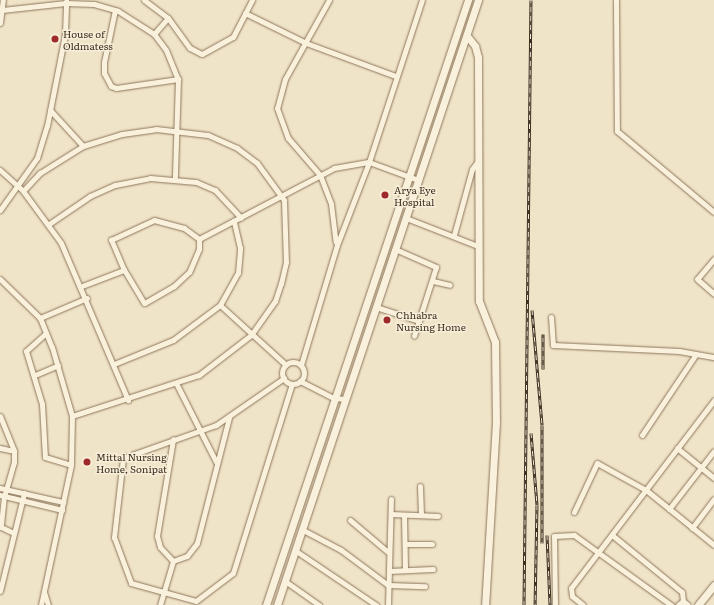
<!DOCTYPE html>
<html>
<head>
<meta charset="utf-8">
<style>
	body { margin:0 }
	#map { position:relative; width:714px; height:605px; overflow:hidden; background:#f0e4c8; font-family:Literata,serif }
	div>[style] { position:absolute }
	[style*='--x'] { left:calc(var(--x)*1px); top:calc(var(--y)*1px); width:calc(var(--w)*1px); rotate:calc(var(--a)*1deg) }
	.roads { filter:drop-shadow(0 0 1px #8d765c) drop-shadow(0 0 1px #8d765c) }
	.street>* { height:5px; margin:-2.5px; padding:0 2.5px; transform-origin:2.5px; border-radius:2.5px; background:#faf1dc }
	.street>.ring { margin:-2.5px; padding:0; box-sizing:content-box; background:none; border:5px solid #faf1dc; border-radius:50% }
	.secondary>* { height:7px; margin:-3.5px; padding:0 3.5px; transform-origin:3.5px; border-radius:3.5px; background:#faf1dc }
	.rail>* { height:3px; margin-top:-1.5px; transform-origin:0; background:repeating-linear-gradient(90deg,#f7eed8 0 4.5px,#3d2e20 0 9px); box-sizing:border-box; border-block:1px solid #3d2e20 }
	.dots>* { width:11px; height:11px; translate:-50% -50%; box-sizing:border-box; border:2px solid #f7eed8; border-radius:50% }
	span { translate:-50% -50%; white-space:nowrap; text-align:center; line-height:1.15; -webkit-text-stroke:3px #f7eed8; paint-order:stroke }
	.poi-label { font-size:10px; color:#3d2e20 }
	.left { translate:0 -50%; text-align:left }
</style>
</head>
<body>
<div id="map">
	<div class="roads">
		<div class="street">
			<div style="--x:144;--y:0;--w:30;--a:37"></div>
			<div style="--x:168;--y:18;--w:37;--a:54"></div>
			<div style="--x:190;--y:48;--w:13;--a:27"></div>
			<div style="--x:202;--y:54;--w:35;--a:-29"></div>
			<div style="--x:233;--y:37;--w:42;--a:-62.8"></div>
			<div style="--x:329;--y:0;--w:90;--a:119.1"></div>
			<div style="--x:285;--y:79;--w:30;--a:105"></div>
			<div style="--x:277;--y:108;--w:32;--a:70"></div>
			<div style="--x:288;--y:138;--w:49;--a:49.1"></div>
			<div style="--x:320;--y:175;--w:31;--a:69"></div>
			<div style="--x:331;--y:204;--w:38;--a:83"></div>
			<div style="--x:616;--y:0;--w:131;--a:89.6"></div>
			<div style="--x:617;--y:131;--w:126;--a:39.9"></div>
			<div style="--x:2;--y:10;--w:64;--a:-6.2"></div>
			<div style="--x:66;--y:3;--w:28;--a:2"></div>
			<div style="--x:94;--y:4;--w:25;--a:16"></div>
			<div style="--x:118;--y:11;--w:43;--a:32.6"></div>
			<div style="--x:154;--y:34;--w:20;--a:53"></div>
			<div style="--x:166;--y:50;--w:31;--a:68"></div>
			<div style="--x:178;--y:79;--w:98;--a:91.8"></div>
			<div style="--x:115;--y:10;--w:53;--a:101.9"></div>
			<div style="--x:104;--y:62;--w:11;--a:90"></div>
			<div style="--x:104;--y:73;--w:15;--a:62"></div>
			<div style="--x:111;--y:86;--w:5;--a:22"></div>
			<div style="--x:116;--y:88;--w:63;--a:-8.3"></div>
			<div style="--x:245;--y:13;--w:68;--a:26.2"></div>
			<div style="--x:306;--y:43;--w:95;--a:20.3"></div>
			<div style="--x:0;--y:23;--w:23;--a:-83"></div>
			<div style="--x:154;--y:34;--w:21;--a:-49"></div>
			<div style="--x:50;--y:110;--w:49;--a:47.5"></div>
			<div style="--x:0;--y:170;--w:31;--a:42"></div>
			<div style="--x:23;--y:191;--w:64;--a:53.8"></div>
			<div style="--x:61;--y:243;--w:171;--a:66.9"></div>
			<div style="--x:23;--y:191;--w:25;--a:-47"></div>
			<div style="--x:40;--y:173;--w:51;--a:-32.1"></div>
			<div style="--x:83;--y:146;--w:41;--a:-17.1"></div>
			<div style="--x:122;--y:134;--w:34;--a:-8"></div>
			<div style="--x:156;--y:129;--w:52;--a:6.6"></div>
			<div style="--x:208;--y:135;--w:32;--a:24"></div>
			<div style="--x:237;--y:148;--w:25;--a:37"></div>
			<div style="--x:257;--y:163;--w:46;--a:53.9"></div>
			<div style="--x:284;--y:200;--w:62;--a:88.2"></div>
			<div style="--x:286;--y:262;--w:22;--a:103"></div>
			<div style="--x:281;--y:283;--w:19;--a:108"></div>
			<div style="--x:275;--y:301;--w:42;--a:125.2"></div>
			<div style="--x:251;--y:335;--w:66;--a:142.4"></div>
			<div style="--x:199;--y:375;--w:133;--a:162.1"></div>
			<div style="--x:0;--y:210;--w:64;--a:-54.6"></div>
			<div style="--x:37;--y:158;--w:34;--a:-73"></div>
			<div style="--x:47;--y:126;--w:94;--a:-78.9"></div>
			<div style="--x:65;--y:34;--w:33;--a:-88"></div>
			<div style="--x:406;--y:218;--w:77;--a:21.3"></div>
			<div style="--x:154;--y:220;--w:31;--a:15"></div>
			<div style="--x:184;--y:228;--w:19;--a:36"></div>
			<div style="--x:199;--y:239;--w:10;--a:90"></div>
			<div style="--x:199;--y:249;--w:25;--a:113"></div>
			<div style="--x:189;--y:272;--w:21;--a:137"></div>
			<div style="--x:174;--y:286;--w:34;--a:150"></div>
			<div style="--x:144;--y:303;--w:39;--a:-121"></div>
			<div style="--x:124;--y:270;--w:33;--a:-113"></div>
			<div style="--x:111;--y:240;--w:47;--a:-24.9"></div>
			<div style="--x:49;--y:224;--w:50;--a:-34.3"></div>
			<div style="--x:90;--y:196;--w:27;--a:-24"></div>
			<div style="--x:115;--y:185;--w:36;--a:-11"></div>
			<div style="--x:150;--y:178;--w:46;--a:5"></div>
			<div style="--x:196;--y:182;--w:21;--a:23"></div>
			<div style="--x:215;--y:190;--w:38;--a:47"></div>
			<div style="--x:454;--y:235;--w:68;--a:-74.7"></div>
			<div style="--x:472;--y:169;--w:10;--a:-53"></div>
			<div style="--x:199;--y:239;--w:153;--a:-27.7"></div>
			<div style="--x:334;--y:168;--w:36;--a:-10"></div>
			<div style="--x:369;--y:162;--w:52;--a:20.2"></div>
			<div style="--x:395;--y:249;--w:45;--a:23.7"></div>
			<div style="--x:436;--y:267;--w:72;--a:107.7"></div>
			<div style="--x:714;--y:259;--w:26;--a:130"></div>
			<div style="--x:697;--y:279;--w:23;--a:41"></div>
			<div style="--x:0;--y:279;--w:56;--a:44.3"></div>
			<div style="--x:40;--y:318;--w:31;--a:68"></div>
			<div style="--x:52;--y:347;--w:72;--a:73.8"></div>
			<div style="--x:72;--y:416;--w:49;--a:91.2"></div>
			<div style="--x:71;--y:465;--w:143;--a:102.1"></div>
			<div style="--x:433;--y:281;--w:17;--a:13"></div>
			<div style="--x:82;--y:286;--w:45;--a:-20.9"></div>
			<div style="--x:220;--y:305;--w:89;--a:42.3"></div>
			<div style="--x:376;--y:307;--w:45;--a:18"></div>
			<div style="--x:551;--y:317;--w:28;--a:86"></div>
			<div style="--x:553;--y:345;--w:126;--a:2.7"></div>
			<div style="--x:679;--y:351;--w:36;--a:10"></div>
			<div style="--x:40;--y:318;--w:51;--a:-23.1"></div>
			<div style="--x:46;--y:333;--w:27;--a:138"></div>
			<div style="--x:26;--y:351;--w:55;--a:73.2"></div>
			<div style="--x:42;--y:404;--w:53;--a:86.8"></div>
			<div style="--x:45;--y:457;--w:27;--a:17"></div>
			<div class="ring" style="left:282px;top:362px;width:17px;height:17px"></div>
			<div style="--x:114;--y:364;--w:64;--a:-22.1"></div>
			<div style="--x:173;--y:340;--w:59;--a:-36.7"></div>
			<div style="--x:220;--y:305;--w:37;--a:-61"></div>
			<div style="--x:238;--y:273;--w:25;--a:-85"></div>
			<div style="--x:240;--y:248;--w:28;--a:-103"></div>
			<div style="--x:301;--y:365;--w:125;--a:-73.3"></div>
			<div style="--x:337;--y:245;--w:89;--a:-68.9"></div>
			<div style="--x:369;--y:162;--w:170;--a:-71.9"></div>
			<div style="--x:35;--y:375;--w:25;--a:-23"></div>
			<div style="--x:284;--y:378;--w:83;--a:145.3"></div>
			<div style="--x:216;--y:425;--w:99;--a:160.5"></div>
			<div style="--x:123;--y:458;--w:80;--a:96.5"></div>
			<div style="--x:114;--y:537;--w:49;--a:69.7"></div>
			<div style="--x:131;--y:583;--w:67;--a:15.5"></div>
			<div style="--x:196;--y:601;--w:46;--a:-37.1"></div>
			<div style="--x:233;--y:573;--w:198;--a:-72.7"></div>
			<div style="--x:300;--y:381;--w:38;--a:27"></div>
			<div style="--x:334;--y:398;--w:11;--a:5"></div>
			<div style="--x:177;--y:385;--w:86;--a:63.1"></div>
			<div style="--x:0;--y:416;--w:38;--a:68"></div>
			<div style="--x:14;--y:451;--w:11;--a:90"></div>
			<div style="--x:14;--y:462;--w:35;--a:106"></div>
			<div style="--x:4;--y:496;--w:31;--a:96"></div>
			<div style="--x:1;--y:527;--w:14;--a:25"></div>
			<div style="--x:642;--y:435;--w:97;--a:-56.3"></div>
			<div style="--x:0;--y:448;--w:14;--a:12"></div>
			<div style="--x:677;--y:448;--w:48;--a:39"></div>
			<div style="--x:420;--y:486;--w:29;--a:88"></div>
			<div style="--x:0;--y:488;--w:65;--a:12.5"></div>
			<div style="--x:0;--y:495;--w:64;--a:13.6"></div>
			<div style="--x:669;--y:509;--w:73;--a:-52.2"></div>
			<div style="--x:574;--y:512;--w:54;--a:-64.9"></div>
			<div style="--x:597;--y:463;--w:56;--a:28.9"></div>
			<div style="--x:646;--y:490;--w:87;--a:39"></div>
			<div style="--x:391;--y:514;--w:47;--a:2.4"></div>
			<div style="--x:404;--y:515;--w:54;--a:88.9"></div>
			<div style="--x:350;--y:520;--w:51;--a:40.2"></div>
			<div style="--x:692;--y:528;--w:36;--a:-53"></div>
			<div style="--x:303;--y:530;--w:43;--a:27.8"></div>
			<div style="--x:341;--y:550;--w:59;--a:36.7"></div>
			<div style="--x:388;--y:585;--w:37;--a:2"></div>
			<div style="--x:612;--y:535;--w:90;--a:39.2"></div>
			<div style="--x:682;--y:592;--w:9;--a:84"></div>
			<div style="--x:405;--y:544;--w:27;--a:0"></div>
			<div style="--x:296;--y:551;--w:97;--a:34"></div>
			<div style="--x:173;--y:561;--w:15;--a:-20"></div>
			<div style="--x:187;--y:556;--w:16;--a:-52"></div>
			<div style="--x:197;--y:543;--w:130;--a:-75.7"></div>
			<div style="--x:173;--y:561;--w:19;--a:-133"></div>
			<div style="--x:160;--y:547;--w:11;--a:-105"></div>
			<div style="--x:157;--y:536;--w:98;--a:-80.6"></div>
			<div style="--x:389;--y:571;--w:44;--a:-2.6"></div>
			<div style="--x:285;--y:581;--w:42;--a:35.2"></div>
			<div style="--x:0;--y:591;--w:101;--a:-76.2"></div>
			<div style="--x:44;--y:592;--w:14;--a:73"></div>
			<div style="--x:160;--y:605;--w:46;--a:-73.5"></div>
			<div style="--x:388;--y:605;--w:106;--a:-88.4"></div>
			<div style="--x:555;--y:605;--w:69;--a:-90.8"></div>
			<div style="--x:554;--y:536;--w:20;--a:-3"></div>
			<div style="--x:574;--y:535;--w:120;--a:35.8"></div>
			<div style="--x:583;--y:605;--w:14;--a:-141"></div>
			<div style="--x:572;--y:596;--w:8;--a:-97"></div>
			<div style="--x:571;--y:588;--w:236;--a:-52.7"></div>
			<div style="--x:678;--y:605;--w:6;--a:-39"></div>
			<div style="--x:683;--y:601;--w:6;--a:39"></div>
		</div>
		<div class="secondary">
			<div style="--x:467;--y:36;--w:13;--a:51"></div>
			<div style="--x:475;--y:46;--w:11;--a:75"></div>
			<div style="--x:478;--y:57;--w:244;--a:89.8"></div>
			<div style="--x:479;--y:301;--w:44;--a:68.7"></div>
			<div style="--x:495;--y:342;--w:80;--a:89.3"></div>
			<div style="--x:496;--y:422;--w:183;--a:93.4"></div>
			<div style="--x:266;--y:605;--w:638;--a:-71.54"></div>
			<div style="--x:277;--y:605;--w:638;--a:-71.62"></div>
			<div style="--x:698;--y:605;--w:26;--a:-51"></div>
		</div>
	</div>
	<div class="rail">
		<div style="--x:532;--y:310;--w:115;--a:85"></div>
		<div style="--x:542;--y:425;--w:118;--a:90"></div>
		<div style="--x:543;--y:369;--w:35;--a:-90"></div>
		<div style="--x:531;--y:433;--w:72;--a:85.2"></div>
		<div style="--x:537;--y:505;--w:100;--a:91.1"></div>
		<div style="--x:547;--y:535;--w:70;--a:87.5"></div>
		<div style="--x:524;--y:605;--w:605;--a:-89.34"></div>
	</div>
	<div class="dots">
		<div style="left:55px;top:39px;background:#9e2a2b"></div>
		<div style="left:385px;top:195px;background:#9e2a2b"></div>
		<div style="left:387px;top:320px;background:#9e2a2b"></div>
		<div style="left:87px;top:462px;background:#9e2a2b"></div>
	</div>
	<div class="poi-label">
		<span class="left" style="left:63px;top:39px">House of<br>Oldmatess</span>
		<span class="left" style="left:394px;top:195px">Arya Eye<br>Hospital</span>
		<span class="left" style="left:396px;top:320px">Chhabra<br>Nursing Home</span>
		<span class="left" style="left:96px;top:462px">Mittal Nursing<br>Home, Sonipat</span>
	</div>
</div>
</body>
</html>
